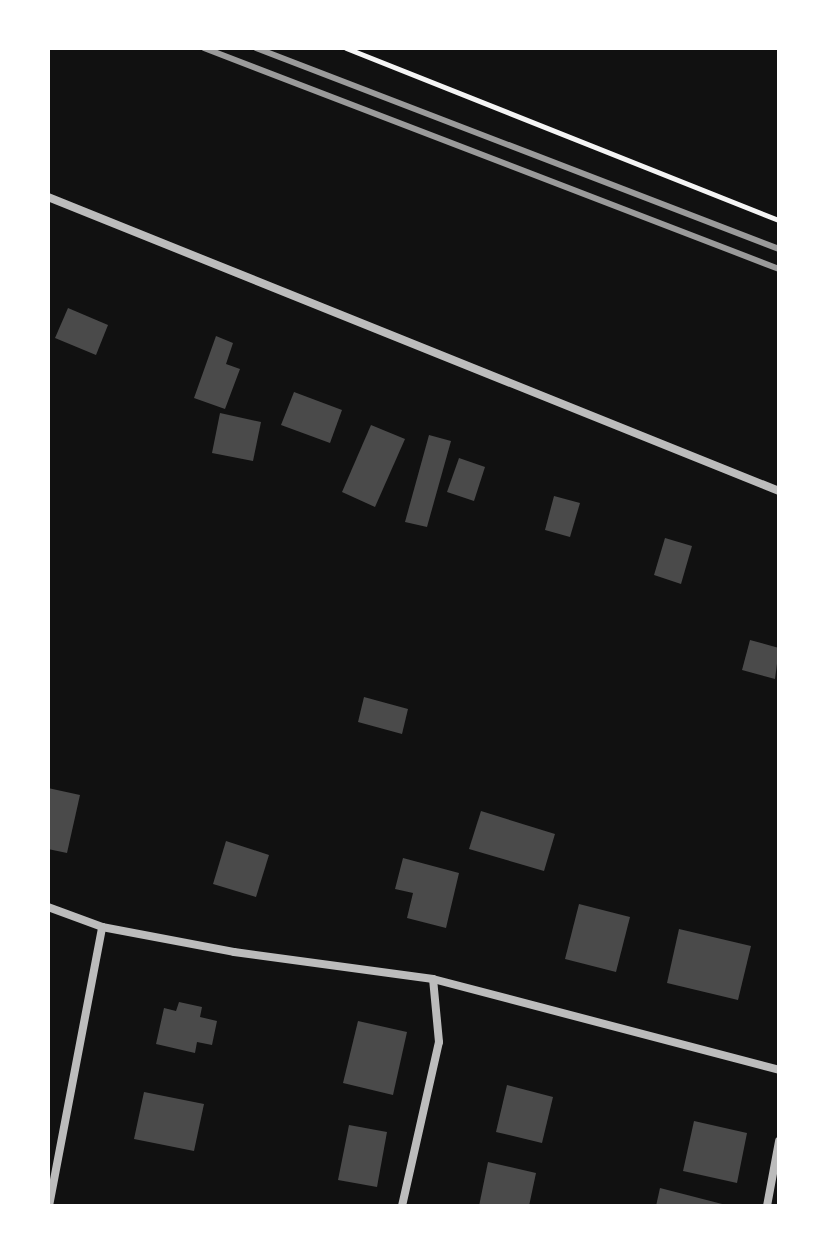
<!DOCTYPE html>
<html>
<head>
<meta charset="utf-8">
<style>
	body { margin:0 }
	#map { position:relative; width:827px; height:1254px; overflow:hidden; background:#111; font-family:"PT Sans",sans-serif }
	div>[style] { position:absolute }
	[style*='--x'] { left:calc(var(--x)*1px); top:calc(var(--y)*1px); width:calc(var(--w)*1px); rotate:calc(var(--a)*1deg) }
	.building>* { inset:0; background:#4a4a4a }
	.path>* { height:5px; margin:-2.5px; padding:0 2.5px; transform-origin:2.5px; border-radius:2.5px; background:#f5f5f5 }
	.minor>* { height:8px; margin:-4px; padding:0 4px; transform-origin:4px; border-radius:4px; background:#bcbcbc }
	.rail>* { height:6px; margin:-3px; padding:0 3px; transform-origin:3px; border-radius:3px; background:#9a9a9a }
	span { translate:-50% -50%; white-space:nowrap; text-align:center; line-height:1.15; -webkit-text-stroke:6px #fff; paint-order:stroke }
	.frame { position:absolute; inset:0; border:50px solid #fff; pointer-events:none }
</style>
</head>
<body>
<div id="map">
	<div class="building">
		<div style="clip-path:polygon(68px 308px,108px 325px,96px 355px,55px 338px)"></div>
		<div style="clip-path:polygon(216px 336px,233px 343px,226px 364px,240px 369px,225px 409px,194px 398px)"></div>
		<div style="clip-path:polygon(294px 392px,342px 410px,330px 443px,281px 425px)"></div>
		<div style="clip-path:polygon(220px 413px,261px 422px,253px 461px,212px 453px)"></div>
		<div style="clip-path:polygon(371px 425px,405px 439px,375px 507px,342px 492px)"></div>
		<div style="clip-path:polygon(429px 435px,451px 441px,427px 527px,405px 522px)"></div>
		<div style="clip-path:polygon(459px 458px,485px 467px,474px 501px,447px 492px)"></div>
		<div style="clip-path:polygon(554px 496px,580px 503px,570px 537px,545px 530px)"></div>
		<div style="clip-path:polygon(665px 538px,692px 546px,681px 584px,654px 575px)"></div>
		<div style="clip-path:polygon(750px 640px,779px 648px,775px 679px,742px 670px)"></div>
		<div style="clip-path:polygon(364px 697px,408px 709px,402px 734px,358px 722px)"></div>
		<div style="clip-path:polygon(48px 788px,80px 795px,67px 853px,48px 849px)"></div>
		<div style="clip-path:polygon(481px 811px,555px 834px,544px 871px,469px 849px)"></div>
		<div style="clip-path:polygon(226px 841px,269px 855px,256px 897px,213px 884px)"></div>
		<div style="clip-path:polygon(403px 858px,459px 873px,446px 928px,407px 918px,413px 893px,395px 889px)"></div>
		<div style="clip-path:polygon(579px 904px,630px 917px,616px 972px,565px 959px)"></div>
		<div style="clip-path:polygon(679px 929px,751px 946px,738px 1000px,667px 983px)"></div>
		<div style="clip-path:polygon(179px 1002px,202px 1007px,200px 1017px,217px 1021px,212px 1045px,197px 1042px,195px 1053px,156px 1044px,164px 1008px,176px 1011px)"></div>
		<div style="clip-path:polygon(358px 1021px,407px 1032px,393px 1095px,343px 1083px)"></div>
		<div style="clip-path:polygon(507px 1085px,553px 1097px,542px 1143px,496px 1132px)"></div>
		<div style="clip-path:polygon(144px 1092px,204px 1104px,194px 1151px,134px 1139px)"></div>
		<div style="clip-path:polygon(694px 1121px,747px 1133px,737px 1183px,683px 1171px)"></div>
		<div style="clip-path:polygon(349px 1125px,387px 1132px,377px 1187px,338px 1180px)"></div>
		<div style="clip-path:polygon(488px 1162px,536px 1173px,529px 1206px,479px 1206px)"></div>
		<div style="clip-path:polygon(660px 1188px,726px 1205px,726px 1206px,656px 1206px)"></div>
	</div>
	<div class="path">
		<div style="--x:346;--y:48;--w:466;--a:21.7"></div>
	</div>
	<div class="minor">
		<div style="--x:48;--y:197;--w:788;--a:21.91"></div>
		<div style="--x:48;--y:907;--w:58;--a:20.3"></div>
		<div style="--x:102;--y:927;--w:134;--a:10.7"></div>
		<div style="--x:234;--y:952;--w:201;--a:7.7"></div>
		<div style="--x:433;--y:979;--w:358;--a:14.7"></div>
		<div style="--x:49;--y:1206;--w:284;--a:-79.2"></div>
		<div style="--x:402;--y:1206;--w:168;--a:-77.3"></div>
		<div style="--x:439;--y:1042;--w:63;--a:-95.4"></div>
		<div style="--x:767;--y:1206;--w:66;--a:-79.5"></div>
	</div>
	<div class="rail">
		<div style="--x:204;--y:48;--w:616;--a:21.02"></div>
		<div style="--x:256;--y:48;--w:560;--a:21.02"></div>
	</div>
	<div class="frame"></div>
</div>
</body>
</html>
